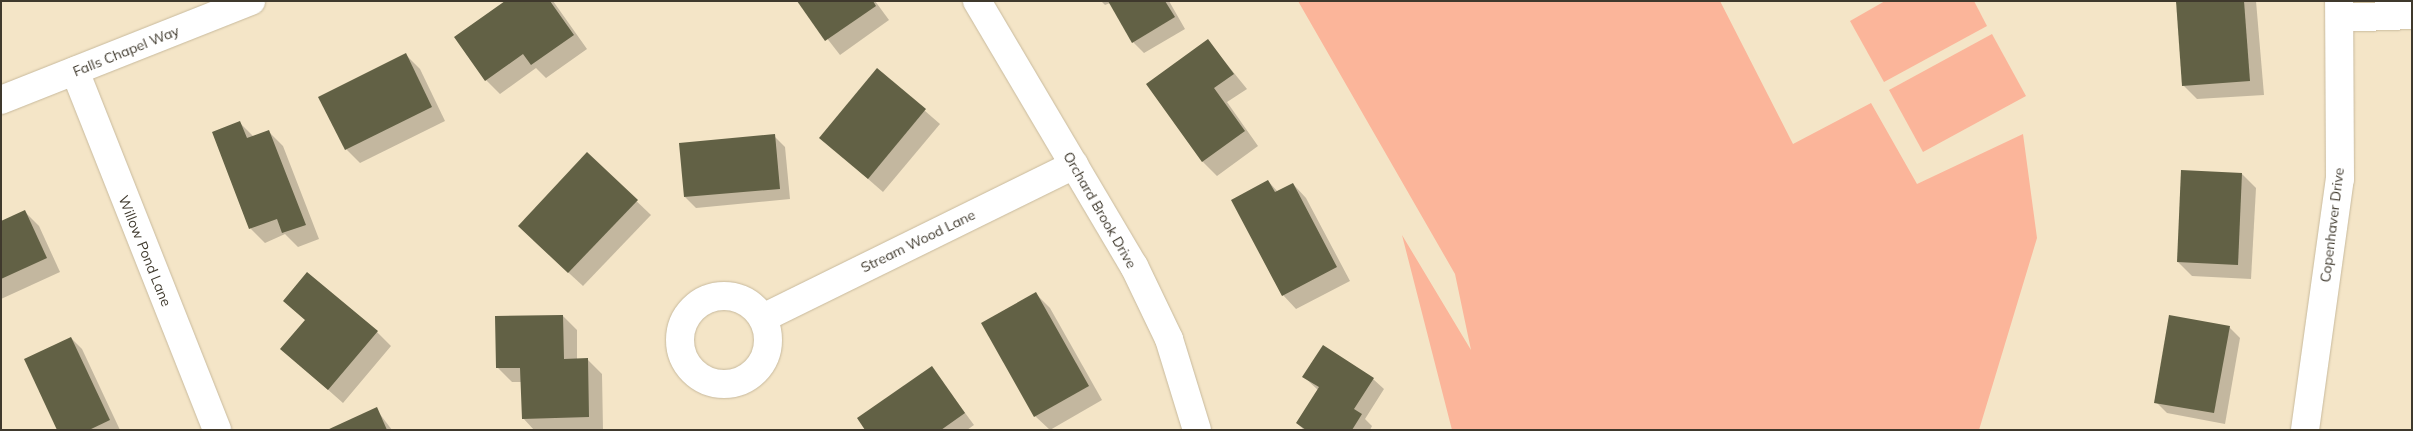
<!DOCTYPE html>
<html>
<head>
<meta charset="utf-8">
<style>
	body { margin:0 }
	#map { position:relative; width:2413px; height:431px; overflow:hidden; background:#f4e5c7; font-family:Mulish,sans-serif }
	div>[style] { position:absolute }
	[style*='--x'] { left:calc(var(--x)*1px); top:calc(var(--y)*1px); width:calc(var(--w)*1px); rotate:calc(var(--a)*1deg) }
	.green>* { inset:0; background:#fbb59a }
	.shadow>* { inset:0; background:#0003 }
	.building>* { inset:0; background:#626145 }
	.roads { filter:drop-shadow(0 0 1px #c8ba9d) drop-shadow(0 0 1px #c8ba9d) }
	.minor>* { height:28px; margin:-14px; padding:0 14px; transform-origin:14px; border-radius:14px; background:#fff }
	.minor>.ring { margin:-14px; padding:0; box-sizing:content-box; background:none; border:28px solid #fff; border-radius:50% }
	span { translate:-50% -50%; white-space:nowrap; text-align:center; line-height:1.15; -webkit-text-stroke:5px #fff; paint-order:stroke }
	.street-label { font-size:14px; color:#3f392d }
	.frame { position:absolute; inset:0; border:2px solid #3f392d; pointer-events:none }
</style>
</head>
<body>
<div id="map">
	<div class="green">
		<div style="clip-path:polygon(1298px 1px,1720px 1px,1793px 144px,1871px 103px,1917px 184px,2023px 134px,2037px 238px,1979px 430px,1452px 430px,1402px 235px,1471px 350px,1455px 274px)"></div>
		<div style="clip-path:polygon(1885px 1px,1974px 1px,1987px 26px,1884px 82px,1850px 21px)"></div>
		<div style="clip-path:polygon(1992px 34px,2026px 96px,1923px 152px,1889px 90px)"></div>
	</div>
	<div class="shadow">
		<div style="clip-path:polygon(508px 1px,553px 1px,587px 49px,546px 78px,536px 68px,500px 94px,486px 80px)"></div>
		<div style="clip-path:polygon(798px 1px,875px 1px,889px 20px,840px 55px)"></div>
		<div style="clip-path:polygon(1101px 1px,1169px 1px,1185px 29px,1144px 53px,1133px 42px,1110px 3px,1105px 5px)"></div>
		<div style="clip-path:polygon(2177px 1px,2256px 1px,2264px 95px,2197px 99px,2183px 85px)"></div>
		<div style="clip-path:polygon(1208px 41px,1247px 89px,1227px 102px,1258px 146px,1217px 176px,1203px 162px,1148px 84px)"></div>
		<div style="clip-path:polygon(406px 55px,420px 69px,445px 121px,360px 163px,346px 149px)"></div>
		<div style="clip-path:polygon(878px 70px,940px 124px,883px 192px,821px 138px)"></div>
		<div style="clip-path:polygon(240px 123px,254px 137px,269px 132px,283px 146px,319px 239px,298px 247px,285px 234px,265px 243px,251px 229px,213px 133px)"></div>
		<div style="clip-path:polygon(774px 136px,785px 147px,790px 199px,696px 208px,685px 197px)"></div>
		<div style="clip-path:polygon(587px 154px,651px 215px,583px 286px,533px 240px)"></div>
		<div style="clip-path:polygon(2242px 174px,2256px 188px,2251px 279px,2192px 276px,2178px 262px)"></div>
		<div style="clip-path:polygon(1268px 181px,1278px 192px,1293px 184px,1306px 198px,1350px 281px,1296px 309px,1283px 295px)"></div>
		<div style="clip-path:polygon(25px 212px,39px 226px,60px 272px,1px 299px,1px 223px)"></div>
		<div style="clip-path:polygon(1036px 294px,1050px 308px,1102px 400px,1050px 430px,1035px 416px)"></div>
		<div style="clip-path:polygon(284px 301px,377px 332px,391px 346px,343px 403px,282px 349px,311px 323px)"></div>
		<div style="clip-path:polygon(563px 316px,577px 330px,577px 360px,588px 360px,602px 374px,603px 430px,534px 430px,523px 418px,522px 382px,512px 382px,498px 368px)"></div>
		<div style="clip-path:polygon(2229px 327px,2240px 338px,2225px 424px,2167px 413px,2156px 402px)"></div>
		<div style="clip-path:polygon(71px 338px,82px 349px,120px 430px,59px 430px)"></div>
		<div style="clip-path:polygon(932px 368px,974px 425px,967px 430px,866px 430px)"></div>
		<div style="clip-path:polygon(1304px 377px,1373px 379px,1384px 389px,1365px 419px,1372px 426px,1370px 430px,1304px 430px,1297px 423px,1318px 390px)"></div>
		<div style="clip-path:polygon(376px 409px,392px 430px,330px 430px)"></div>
	</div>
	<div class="building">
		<div style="clip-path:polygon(505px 1px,550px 1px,574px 35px,531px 65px,523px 54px,485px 81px,454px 37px)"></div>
		<div style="clip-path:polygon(797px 1px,873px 1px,876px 6px,825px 41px)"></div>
		<div style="clip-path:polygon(1108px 1px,1165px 1px,1175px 17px,1132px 43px)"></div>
		<div style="clip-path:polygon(2176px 1px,2244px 1px,2250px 81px,2182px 86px)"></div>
		<div style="clip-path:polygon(1208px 39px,1234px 74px,1214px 88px,1245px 131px,1202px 162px,1146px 84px)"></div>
		<div style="clip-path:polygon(406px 53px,432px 107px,345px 150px,318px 97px)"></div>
		<div style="clip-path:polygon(877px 68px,926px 109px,868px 179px,819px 138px)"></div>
		<div style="clip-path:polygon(240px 121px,247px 138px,269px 130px,306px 225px,282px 233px,277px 219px,249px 229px,212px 132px)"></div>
		<div style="clip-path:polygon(775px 134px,780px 189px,684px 197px,679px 143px)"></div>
		<div style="clip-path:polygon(587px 152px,638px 200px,568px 273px,518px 226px)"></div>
		<div style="clip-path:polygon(2181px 170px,2242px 173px,2238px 265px,2177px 262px)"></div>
		<div style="clip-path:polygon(1268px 180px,1275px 192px,1293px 183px,1337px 267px,1282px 296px,1231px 200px)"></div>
		<div style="clip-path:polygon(25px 210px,47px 258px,1px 279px,1px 221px)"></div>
		<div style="clip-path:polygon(307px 272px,378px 331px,328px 390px,280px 349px,305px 320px,283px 301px)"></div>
		<div style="clip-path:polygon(1036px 292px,1089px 386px,1034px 417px,981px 323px)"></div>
		<div style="clip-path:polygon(563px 315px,564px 359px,588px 358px,589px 417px,522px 419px,520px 368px,496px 368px,495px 316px)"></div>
		<div style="clip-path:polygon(2169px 315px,2230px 326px,2214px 413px,2154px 403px)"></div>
		<div style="clip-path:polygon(71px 337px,110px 420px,89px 430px,57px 430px,24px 359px)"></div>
		<div style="clip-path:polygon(1323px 345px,1374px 378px,1354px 409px,1362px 414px,1352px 430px,1306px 430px,1296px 423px,1319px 387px,1302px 377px)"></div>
		<div style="clip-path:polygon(932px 366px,965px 413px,941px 430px,865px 430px,857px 418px)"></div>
		<div style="clip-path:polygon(377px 407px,387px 430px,327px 430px)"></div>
	</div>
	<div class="roads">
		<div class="minor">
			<div style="--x:977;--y:1;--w:308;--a:59.4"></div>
			<div style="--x:1134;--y:266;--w:81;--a:64.4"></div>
			<div style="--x:1169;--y:339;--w:95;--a:72.9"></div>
			<div style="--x:2340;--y:18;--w:72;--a:-2.4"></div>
			<div style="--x:75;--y:71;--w:386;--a:68.4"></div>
			<div style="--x:1;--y:100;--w:269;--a:-21.6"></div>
			<div class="ring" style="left:680px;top:296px;width:60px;height:60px"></div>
			<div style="--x:763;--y:318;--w:347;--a:-26.2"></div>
			<div style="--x:2305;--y:430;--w:253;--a:-82.1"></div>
			<div style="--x:2340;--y:179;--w:178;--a:-90.3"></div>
		</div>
	</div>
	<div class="street-label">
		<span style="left:126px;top:51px;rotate:-22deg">Falls Chapel Way</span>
		<span style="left:1100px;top:210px;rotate:60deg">Orchard Brook Drive</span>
		<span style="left:2332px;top:225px;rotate:-83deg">Copenhaver Drive</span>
		<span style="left:918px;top:241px;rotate:-26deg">Stream Wood Lane</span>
		<span style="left:145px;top:251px;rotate:68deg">Willow Pond Lane</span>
	</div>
	<div class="frame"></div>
</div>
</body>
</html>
